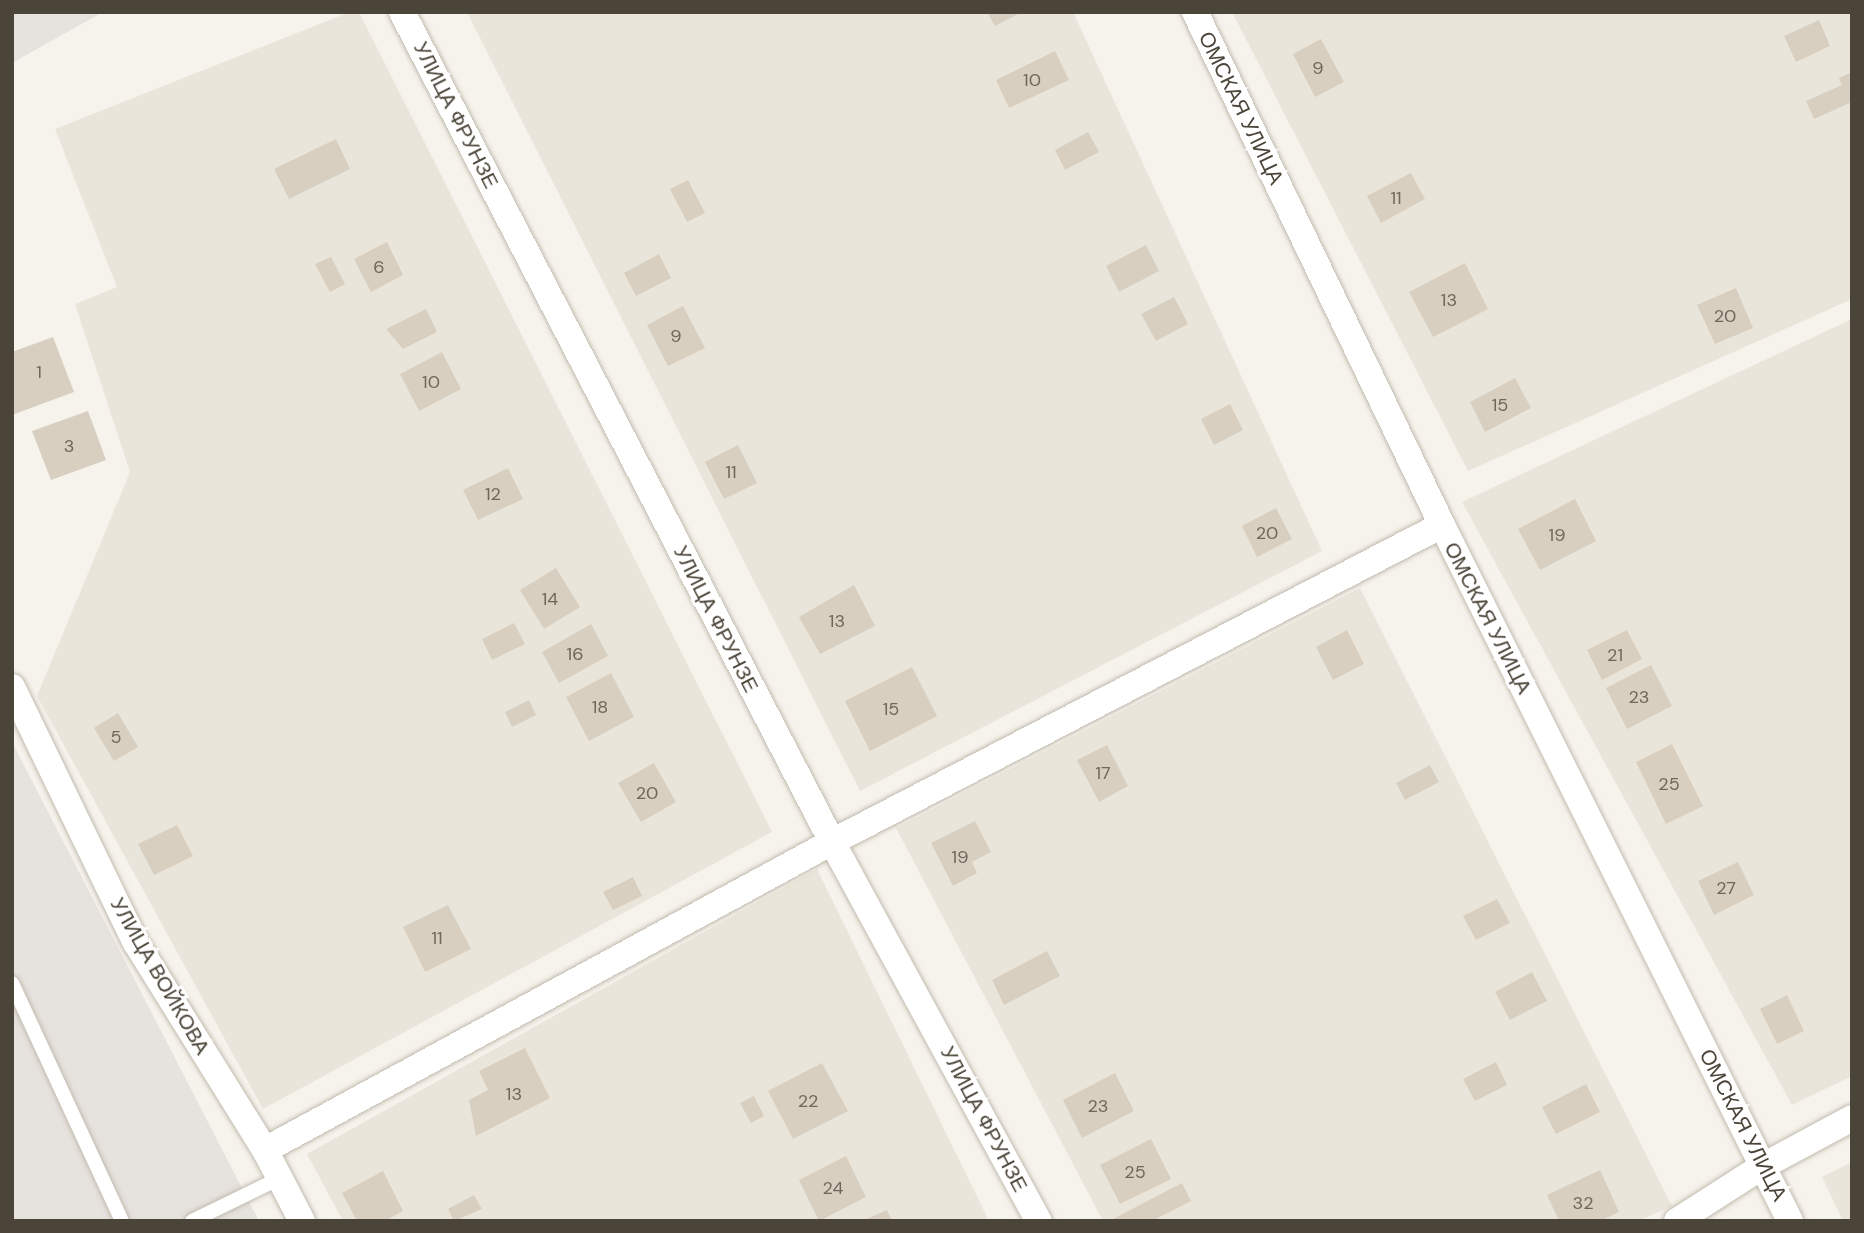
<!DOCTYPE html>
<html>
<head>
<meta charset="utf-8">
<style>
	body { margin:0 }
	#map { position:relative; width:1864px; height:1233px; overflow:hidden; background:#f6f3ec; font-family:"DM Sans",sans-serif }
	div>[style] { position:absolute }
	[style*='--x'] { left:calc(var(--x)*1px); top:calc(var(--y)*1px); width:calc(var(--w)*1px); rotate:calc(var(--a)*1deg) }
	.residential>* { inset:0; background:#eae5da }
	.industrial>* { inset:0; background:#e6e2dd }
	.building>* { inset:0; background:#d8cfc1 }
	.roads { filter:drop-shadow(0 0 2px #c2bbae) drop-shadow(0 0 2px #c2bbae) }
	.lane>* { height:14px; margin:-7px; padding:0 7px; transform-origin:7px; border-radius:7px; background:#fff }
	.street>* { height:26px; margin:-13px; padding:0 13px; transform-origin:13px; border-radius:13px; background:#fff }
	span { translate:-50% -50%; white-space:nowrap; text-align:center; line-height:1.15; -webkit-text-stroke:6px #fff; paint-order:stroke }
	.number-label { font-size:18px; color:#6e675b }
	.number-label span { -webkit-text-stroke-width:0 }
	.street-label { font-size:21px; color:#4b4439 }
	.frame { position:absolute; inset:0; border:14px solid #4b4439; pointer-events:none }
</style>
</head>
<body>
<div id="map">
	<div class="residential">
		<div style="clip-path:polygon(350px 12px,359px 12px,772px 832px,263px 1109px,37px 696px,130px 472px,75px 304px,117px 287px,55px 129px)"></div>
		<div style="clip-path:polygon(467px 12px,1073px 12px,1322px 551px,860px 791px)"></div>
		<div style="clip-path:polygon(1232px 12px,1852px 12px,1852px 299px,1468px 471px)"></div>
		<div style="clip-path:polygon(1852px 319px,1852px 1076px,1792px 1105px,1462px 502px)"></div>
		<div style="clip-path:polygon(1360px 588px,1672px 1206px,1638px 1221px,1103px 1221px,896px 828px)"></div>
		<div style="clip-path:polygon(817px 869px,989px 1221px,343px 1221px,307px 1154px)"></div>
		<div style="clip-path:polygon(1852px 1162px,1852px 1221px,1843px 1221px,1822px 1177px)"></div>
	</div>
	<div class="industrial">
		<div style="clip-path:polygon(12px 12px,103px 12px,12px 63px)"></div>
		<div style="clip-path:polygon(12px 742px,259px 1221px,12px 1221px)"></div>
	</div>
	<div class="building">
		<div style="clip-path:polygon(987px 12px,1022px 12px,995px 26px)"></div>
		<div style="clip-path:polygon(1819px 20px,1830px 46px,1796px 62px,1784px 36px)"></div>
		<div style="clip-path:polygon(1321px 39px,1344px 82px,1315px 97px,1293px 54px)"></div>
		<div style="clip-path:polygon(1055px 51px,1069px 80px,1009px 108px,996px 80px)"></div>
		<div style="clip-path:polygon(1852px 72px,1852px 102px,1814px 119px,1806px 101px,1842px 85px,1839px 78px)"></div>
		<div style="clip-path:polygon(1088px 132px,1099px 152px,1065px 170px,1055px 150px)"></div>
		<div style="clip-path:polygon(336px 139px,350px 169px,289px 199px,274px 169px)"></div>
		<div style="clip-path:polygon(1411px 173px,1425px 199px,1381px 223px,1367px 196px)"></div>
		<div style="clip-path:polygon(688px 180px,705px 213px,687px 222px,670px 189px)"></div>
		<div style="clip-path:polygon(387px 242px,403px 275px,371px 292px,354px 259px)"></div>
		<div style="clip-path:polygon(1146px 245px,1159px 271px,1119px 292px,1106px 266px)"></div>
		<div style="clip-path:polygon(659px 254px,671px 278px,636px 296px,624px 273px)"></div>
		<div style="clip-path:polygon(331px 257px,345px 284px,330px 292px,315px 264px)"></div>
		<div style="clip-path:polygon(1465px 263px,1488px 309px,1433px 337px,1409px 292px)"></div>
		<div style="clip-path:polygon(1736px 288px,1753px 328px,1715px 344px,1697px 305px)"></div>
		<div style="clip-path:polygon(1174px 297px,1188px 324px,1156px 341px,1141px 314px)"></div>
		<div style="clip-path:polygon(683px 306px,705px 348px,668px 366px,647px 325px)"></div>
		<div style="clip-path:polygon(426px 309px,437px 332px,403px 349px,386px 329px)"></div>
		<div style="clip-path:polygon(53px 337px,74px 392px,12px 415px,12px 352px)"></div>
		<div style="clip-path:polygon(442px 352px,461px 389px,419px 411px,400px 374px)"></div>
		<div style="clip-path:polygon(1515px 378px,1531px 408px,1485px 432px,1470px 402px)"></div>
		<div style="clip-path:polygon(1230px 404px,1243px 430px,1214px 445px,1201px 419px)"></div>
		<div style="clip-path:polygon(88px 411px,106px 460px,51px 480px,32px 431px)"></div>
		<div style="clip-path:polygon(738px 445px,757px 483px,724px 499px,705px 462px)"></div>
		<div style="clip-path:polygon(508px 468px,523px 499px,478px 520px,463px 490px)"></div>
		<div style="clip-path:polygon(1575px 499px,1596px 541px,1540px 570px,1518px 529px)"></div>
		<div style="clip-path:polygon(1276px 508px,1292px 539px,1257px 557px,1242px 526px)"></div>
		<div style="clip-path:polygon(556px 568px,580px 607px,544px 629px,520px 590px)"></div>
		<div style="clip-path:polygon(854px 585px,875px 626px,820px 654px,799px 617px)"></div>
		<div style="clip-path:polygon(514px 623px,525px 644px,492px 660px,482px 639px)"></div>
		<div style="clip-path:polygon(591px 624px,608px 656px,559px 683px,542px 652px)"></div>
		<div style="clip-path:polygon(1347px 630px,1364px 664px,1333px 680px,1316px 647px)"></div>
		<div style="clip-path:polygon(1627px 630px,1642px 659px,1602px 680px,1587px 650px)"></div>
		<div style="clip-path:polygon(1651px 665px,1672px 706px,1627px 729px,1606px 688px)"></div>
		<div style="clip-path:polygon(912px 667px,937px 716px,870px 751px,845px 701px)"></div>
		<div style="clip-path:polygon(611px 673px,634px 717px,589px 741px,566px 697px)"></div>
		<div style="clip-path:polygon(529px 700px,536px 715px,512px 727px,505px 712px)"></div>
		<div style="clip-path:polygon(118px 713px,138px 747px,114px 761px,94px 728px)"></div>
		<div style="clip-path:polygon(1672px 744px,1703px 806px,1666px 824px,1636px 762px)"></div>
		<div style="clip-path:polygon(1107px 745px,1128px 786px,1099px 802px,1077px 760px)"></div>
		<div style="clip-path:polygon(654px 763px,676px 802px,641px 822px,618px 783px)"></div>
		<div style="clip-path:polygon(1430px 765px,1439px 782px,1405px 800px,1396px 783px)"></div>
		<div style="clip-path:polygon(975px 821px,991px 852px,972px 862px,977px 873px,953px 886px,931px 843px)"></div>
		<div style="clip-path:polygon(177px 825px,193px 856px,154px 875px,138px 844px)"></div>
		<div style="clip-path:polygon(1738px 862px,1754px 895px,1714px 915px,1698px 881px)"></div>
		<div style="clip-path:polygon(633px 877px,642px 896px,613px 910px,603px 892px)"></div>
		<div style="clip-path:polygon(1497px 899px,1510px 923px,1476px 940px,1463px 916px)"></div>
		<div style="clip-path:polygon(448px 905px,471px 949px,425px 972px,403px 927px)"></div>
		<div style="clip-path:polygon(1047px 951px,1060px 976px,1004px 1005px,992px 980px)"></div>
		<div style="clip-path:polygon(1532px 972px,1547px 1001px,1510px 1020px,1495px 992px)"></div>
		<div style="clip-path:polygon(1787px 995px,1804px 1031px,1777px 1044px,1760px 1009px)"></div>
		<div style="clip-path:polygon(525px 1048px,550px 1098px,476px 1136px,469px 1100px,488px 1090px,479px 1071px)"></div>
		<div style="clip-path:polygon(1496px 1062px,1507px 1085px,1475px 1101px,1463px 1079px)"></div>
		<div style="clip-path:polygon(822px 1063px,848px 1111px,793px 1139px,768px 1091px)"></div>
		<div style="clip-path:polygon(1115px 1073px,1134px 1111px,1082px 1138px,1063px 1100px)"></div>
		<div style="clip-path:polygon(1586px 1084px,1600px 1112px,1556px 1134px,1542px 1107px)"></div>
		<div style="clip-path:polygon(754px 1096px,764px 1116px,751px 1123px,740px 1103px)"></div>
		<div style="clip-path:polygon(1151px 1139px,1171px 1179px,1120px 1204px,1100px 1165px)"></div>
		<div style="clip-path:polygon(846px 1156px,866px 1197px,819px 1221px,799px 1180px)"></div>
		<div style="clip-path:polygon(1600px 1170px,1619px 1212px,1600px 1221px,1559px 1221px,1547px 1195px)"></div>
		<div style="clip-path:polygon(383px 1171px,403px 1211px,385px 1221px,357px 1221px,342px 1193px)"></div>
		<div style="clip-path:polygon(1182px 1183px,1191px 1201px,1152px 1221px,1109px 1221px)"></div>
		<div style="clip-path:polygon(474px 1195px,482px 1209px,454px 1221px,448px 1209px)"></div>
		<div style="clip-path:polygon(887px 1210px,892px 1221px,862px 1221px)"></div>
	</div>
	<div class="roads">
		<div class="lane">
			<div style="--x:12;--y:983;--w:262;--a:65.2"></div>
			<div style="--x:192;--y:1221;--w:98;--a:-26"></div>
		</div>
		<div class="street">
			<div style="--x:402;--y:12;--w:935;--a:62.61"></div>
			<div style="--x:832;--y:842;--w:432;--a:61.4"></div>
			<div style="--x:1195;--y:12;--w:569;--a:64.29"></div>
			<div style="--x:1442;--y:525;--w:778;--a:63.43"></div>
			<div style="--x:12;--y:687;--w:284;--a:64.2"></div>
			<div style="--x:136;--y:943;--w:244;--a:58.1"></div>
			<div style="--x:265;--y:1150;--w:80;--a:62.5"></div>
			<div style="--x:265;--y:1150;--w:645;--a:-28.51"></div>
			<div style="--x:832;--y:842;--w:687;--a:-27.46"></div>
			<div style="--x:1677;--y:1221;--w:102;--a:-32.6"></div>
			<div style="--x:1763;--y:1166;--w:101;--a:-28.3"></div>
		</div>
	</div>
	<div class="number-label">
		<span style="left:1318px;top:68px">9</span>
		<span style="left:1032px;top:80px">10</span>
		<span style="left:1396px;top:198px">11</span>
		<span style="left:379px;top:267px">6</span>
		<span style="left:1449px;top:300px">13</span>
		<span style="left:1725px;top:316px">20</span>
		<span style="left:676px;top:336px">9</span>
		<span style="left:39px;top:372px">1</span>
		<span style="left:431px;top:382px">10</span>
		<span style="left:1500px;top:405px">15</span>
		<span style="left:69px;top:446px">3</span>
		<span style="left:731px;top:472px">11</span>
		<span style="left:493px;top:494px">12</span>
		<span style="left:1267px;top:533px">20</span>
		<span style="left:1557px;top:535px">19</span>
		<span style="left:550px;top:599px">14</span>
		<span style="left:837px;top:621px">13</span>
		<span style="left:575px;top:654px">16</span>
		<span style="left:1615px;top:655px">21</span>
		<span style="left:1639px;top:697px">23</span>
		<span style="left:600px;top:707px">18</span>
		<span style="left:891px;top:709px">15</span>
		<span style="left:116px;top:737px">5</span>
		<span style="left:1103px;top:773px">17</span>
		<span style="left:1669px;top:784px">25</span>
		<span style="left:647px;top:793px">20</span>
		<span style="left:960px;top:857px">19</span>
		<span style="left:1726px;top:888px">27</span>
		<span style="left:437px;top:938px">11</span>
		<span style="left:514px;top:1094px">13</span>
		<span style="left:808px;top:1101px">22</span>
		<span style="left:1098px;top:1106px">23</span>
		<span style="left:1135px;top:1172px">25</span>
		<span style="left:833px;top:1188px">24</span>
		<span style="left:1583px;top:1203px">32</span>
	</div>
	<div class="street-label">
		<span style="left:1241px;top:108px;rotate:64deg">ОМСКАЯ УЛИЦА</span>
		<span style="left:456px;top:115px;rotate:63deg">УЛИЦА ФРУНЗЕ</span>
		<span style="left:1488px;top:618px;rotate:63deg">ОМСКАЯ УЛИЦА</span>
		<span style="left:716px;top:619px;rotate:63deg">УЛИЦА ФРУНЗЕ</span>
		<span style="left:160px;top:976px;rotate:60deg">УЛИЦА ВОЙКОВА</span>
		<span style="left:984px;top:1119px;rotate:62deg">УЛИЦА ФРУНЗЕ</span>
		<span style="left:1743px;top:1125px;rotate:63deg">ОМСКАЯ УЛИЦА</span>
	</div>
	<div class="frame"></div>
</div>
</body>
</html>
